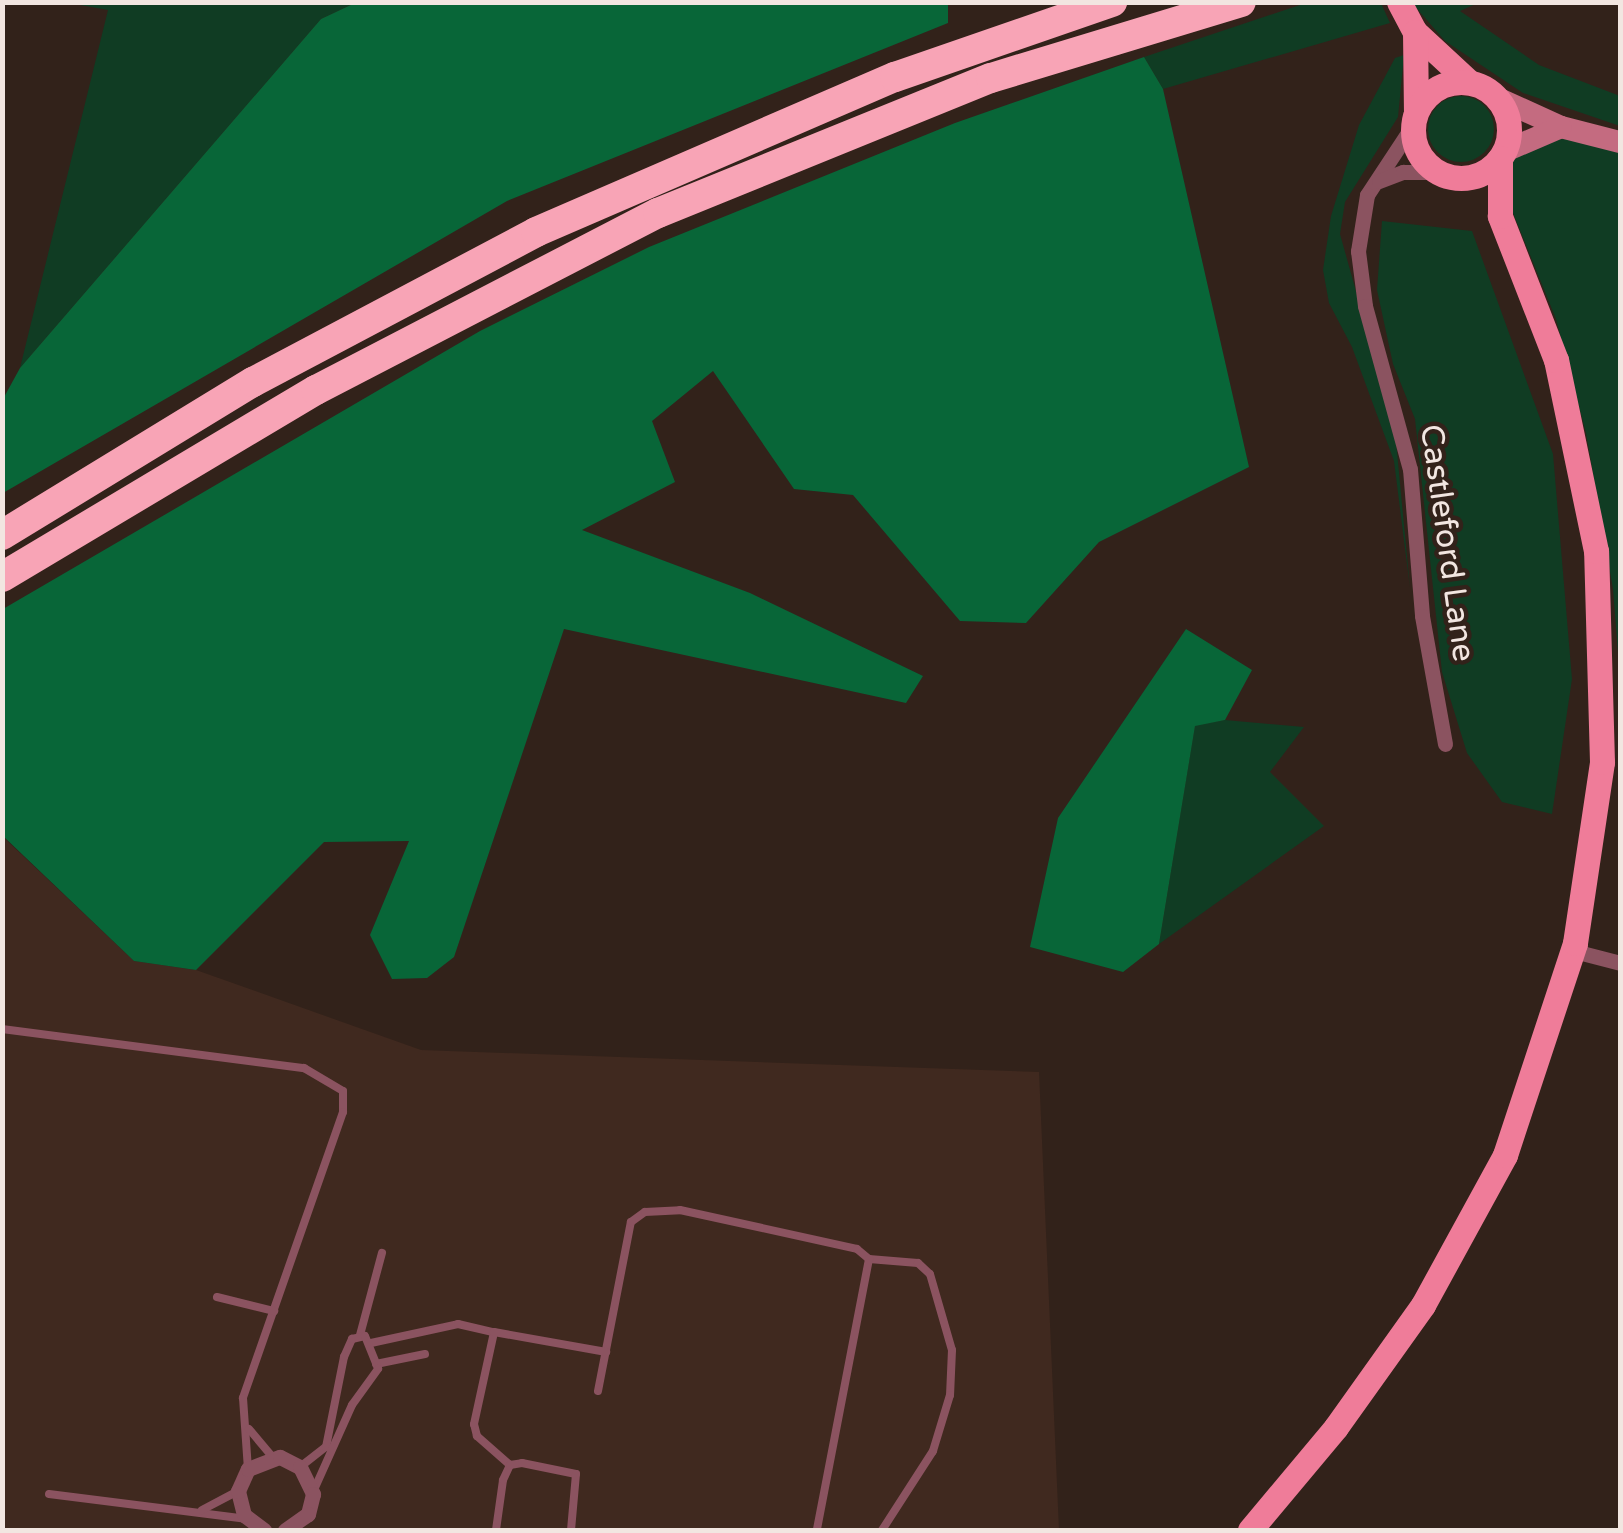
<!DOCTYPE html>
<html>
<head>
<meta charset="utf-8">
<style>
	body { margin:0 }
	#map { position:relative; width:1623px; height:1533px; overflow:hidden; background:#32221a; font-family:"Varela Round",sans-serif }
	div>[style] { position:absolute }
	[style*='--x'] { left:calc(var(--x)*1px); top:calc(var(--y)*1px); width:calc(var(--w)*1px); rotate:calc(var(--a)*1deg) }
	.built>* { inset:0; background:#40291f }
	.green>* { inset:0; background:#103c23 }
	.round { border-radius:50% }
	.forest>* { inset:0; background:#086638 }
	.service>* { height:8px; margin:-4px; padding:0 4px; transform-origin:4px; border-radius:4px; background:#8b5360 }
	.minor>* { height:15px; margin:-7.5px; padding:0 7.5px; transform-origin:7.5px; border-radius:7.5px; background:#8b5360 }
	.secondary>* { height:22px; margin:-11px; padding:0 11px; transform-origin:11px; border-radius:11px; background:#c46b80 }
	.primary>* { height:25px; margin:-12.5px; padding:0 12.5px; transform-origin:12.5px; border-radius:12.5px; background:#ef7c99 }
	.primary>.ring { margin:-12.5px; padding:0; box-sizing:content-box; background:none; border:25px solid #ef7c99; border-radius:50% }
	.motorway>* { height:30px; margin:-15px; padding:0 15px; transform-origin:15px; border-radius:15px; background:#f8a4b6 }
	span { translate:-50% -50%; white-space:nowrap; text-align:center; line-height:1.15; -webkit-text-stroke:9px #32221a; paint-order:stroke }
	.street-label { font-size:32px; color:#f2e6e1 }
	.frame { position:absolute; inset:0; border:5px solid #f2e6e1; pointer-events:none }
</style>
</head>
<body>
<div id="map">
	<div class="built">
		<div style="clip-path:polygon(2px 836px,134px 961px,196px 970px,421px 1050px,1039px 1072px,1059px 1530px,3px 1530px)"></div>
	</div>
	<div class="green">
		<div style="clip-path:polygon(69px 3px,355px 3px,321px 19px,20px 368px,108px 10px)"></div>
		<div style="clip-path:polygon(1306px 3px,1381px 3px,1390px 23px,1163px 89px,1144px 57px)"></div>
		<div style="clip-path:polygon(1412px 3px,1478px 3px,1460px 11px,1539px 65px,1620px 96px,1620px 126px,1523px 93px,1445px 41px)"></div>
		<div style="clip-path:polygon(1404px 55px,1398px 117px,1345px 202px,1340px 234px,1395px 431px,1410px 588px,1394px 461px,1352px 347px,1329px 303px,1323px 270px,1331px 216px,1359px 125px,1395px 58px)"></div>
		<div class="round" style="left:1428px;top:96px;width:66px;height:66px"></div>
		<div style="clip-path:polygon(1543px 135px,1620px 148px,1620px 679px,1613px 589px,1586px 433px,1556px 319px,1511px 208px,1508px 158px)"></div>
		<div style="clip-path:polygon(1382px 221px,1472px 231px,1553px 454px,1572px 679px,1552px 814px,1502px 802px,1467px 753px,1442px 672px,1415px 419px,1393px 364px,1377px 290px)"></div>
		<div style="clip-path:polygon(1225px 720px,1304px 727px,1270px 772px,1324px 826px,1159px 944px,1195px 725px)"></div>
	</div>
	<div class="forest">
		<div style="clip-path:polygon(355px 3px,948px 2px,948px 23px,507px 201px,3px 493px,3px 399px,20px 368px,321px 19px)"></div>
		<div style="clip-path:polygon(1144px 57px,1163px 89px,1249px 467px,1099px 542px,1026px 623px,960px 621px,853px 495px,794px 489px,713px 371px,652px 421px,675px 482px,582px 530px,750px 593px,923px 676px,906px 703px,564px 629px,454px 957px,427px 978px,392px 979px,370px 935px,409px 841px,324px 842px,196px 970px,134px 961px,3px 836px,3px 609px,480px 331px,649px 247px,955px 123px)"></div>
		<div style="clip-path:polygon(1186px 629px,1252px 670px,1225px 720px,1195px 726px,1159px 944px,1123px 972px,1030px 947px,1058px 818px)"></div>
	</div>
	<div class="service">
		<div style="--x:2;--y:1029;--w:305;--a:7.4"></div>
		<div style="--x:304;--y:1068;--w:45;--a:30.5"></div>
		<div style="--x:343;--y:1091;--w:21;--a:90"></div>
		<div style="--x:343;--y:1112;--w:303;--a:109.3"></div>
		<div style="--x:243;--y:1398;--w:71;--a:86"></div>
		<div style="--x:869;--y:1259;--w:49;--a:4.7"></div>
		<div style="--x:918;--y:1263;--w:16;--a:43"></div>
		<div style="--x:930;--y:1274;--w:79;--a:73.9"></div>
		<div style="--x:952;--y:1350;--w:45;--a:92.5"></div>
		<div style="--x:950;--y:1395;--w:59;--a:106.9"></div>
		<div style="--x:933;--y:1451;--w:94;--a:122.8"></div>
		<div style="--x:217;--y:1297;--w:59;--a:13.8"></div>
		<div style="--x:360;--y:1335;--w:85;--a:-75"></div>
		<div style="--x:371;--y:1343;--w:89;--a:-12.3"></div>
		<div style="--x:458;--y:1324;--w:37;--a:13"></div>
		<div style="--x:376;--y:1364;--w:50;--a:-11.5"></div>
		<div style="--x:598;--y:1391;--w:172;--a:-79"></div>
		<div style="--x:631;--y:1222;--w:17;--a:-36"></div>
		<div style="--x:645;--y:1212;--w:35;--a:-3"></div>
		<div style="--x:680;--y:1210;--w:181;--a:12.4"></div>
		<div style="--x:857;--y:1249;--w:16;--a:40"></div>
		<div style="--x:869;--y:1259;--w:276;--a:100.9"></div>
		<div style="--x:249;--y:1429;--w:38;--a:50"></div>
		<div style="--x:510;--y:1465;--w:44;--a:-138.7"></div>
		<div style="--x:477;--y:1436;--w:12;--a:-104"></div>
		<div style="--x:474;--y:1424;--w:94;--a:-77.7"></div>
		<div style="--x:494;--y:1332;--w:114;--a:10.1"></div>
		<div style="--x:300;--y:1467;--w:33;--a:-38"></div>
		<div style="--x:326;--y:1447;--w:92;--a:-78.7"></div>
		<div style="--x:344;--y:1357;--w:20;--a:-66"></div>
		<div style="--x:352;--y:1339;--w:13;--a:-13"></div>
		<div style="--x:365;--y:1336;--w:35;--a:68"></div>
		<div style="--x:378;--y:1369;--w:44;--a:125.8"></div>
		<div style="--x:352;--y:1405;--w:95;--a:114.1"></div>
		<div style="--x:49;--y:1494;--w:200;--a:7.2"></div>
		<div style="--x:202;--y:1510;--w:41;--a:-27.8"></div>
		<div style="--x:496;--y:1530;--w:50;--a:-82"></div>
		<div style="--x:503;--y:1480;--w:17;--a:-65"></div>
		<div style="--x:510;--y:1465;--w:12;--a:-9"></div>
		<div style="--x:522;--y:1463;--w:55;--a:11.5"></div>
		<div style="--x:576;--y:1474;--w:56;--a:95.1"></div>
	</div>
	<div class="minor">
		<div style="--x:1413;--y:125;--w:84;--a:123.3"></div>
		<div style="--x:1367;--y:195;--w:57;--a:99.1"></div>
		<div style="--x:1358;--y:251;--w:55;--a:82.7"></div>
		<div style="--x:1365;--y:306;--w:169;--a:74.6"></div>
		<div style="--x:1410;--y:469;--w:147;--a:85.3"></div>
		<div style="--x:1422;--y:616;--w:130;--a:79.8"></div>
		<div style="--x:1379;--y:181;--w:26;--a:-21"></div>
		<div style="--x:1403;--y:172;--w:35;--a:0"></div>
		<div style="--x:1574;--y:951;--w:48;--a:14.6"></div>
		<div style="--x:264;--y:1530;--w:25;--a:-143"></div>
		<div style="--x:244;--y:1515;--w:25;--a:-104"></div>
		<div style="--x:238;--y:1491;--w:24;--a:-66"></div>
		<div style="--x:248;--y:1469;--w:34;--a:-21"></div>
		<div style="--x:280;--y:1457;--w:22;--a:27"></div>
		<div style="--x:300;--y:1467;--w:30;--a:64"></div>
		<div style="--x:313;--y:1494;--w:21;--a:104"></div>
		<div style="--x:308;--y:1514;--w:28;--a:145"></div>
	</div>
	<div class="secondary">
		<div style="--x:1495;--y:97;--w:72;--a:24.4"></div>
		<div style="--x:1561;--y:127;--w:61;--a:14.3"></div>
		<div style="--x:1503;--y:152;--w:63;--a:-23.3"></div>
	</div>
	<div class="primary">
		<div style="--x:1399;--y:2;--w:34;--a:62"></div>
		<div style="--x:1415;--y:32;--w:74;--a:42.8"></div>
		<div style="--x:1415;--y:32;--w:78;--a:89.3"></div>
		<div class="ring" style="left:1413px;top:82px;width:71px;height:71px"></div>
		<div style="--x:1250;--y:1530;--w:134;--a:-50.1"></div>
		<div style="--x:1336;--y:1427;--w:150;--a:-54.5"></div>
		<div style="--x:1423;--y:1305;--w:171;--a:-61.3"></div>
		<div style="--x:1505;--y:1155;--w:223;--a:-71.7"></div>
		<div style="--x:1575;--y:943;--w:183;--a:-81.5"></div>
		<div style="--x:1602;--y:762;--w:211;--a:-91.6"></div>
		<div style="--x:1596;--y:551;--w:195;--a:-101.8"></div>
		<div style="--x:1556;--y:360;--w:155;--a:-111.3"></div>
		<div style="--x:1500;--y:216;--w:58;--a:-90"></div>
	</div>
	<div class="motorway">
		<div style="--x:2;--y:535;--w:294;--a:-31.4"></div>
		<div style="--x:253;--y:382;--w:320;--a:-27.9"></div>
		<div style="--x:536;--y:232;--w:391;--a:-23.4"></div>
		<div style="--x:895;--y:77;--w:230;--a:-19.1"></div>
		<div style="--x:2;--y:577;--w:365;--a:-30.8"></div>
		<div style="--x:316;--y:390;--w:385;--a:-27.4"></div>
		<div style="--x:658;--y:213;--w:359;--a:-22.1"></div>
		<div style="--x:991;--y:78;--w:261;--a:-16.9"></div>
	</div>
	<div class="street-label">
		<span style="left:1447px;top:543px;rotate:82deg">Castleford Lane</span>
	</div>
	<div class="frame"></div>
</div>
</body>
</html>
